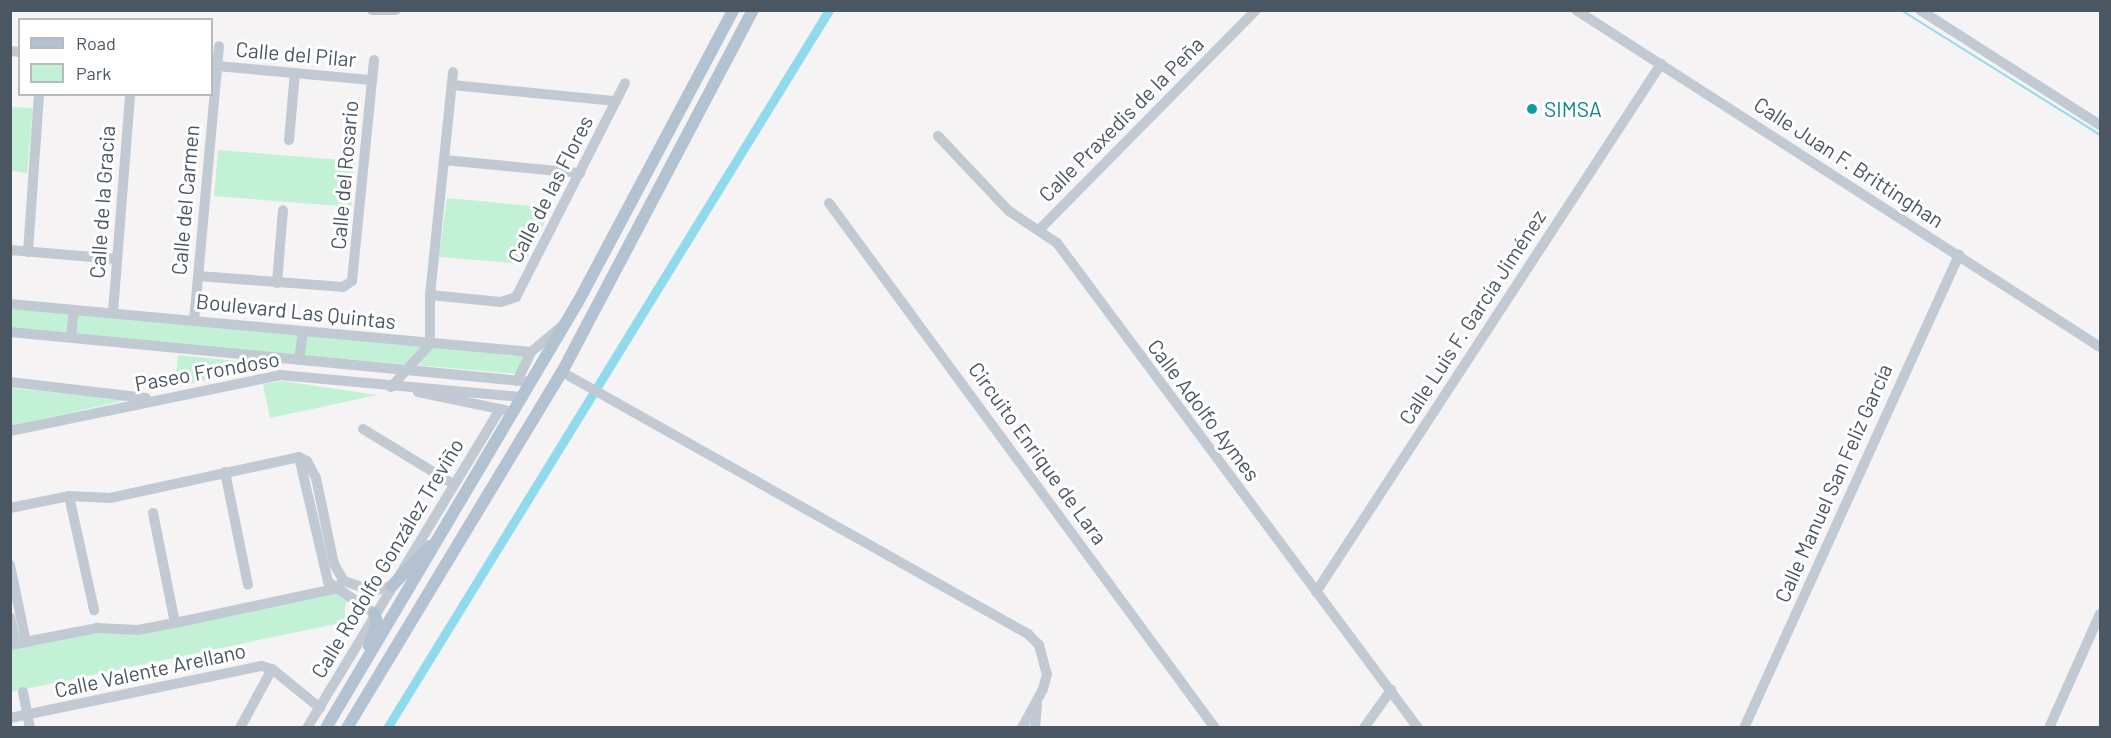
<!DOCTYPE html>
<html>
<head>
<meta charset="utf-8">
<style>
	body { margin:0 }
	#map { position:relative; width:2111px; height:738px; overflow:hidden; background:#f5f3f3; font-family:Barlow,sans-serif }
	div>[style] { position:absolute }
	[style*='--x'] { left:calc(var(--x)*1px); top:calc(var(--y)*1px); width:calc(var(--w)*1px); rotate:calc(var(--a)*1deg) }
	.green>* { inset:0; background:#c3f1d5 }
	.stream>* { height:2px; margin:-1px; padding:0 1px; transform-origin:1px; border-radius:1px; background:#90daee }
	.canal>* { height:9px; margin:-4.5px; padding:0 4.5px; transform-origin:4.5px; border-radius:4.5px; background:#90daee }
	.minor>* { height:10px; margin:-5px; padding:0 5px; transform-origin:5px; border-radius:5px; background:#c1cad2 }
	.major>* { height:12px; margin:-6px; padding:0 6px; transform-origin:6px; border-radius:6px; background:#b3c2d1 }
	.dots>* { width:16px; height:16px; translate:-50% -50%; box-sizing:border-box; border:3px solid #fff; border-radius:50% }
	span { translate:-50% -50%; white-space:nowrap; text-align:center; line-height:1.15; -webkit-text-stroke:6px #fff; paint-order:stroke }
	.street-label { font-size:21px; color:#4a5661 }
	.culture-label { font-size:21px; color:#0d838f }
	.left { translate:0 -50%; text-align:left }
	.frame { position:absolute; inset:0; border:12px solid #4a5661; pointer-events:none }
	.legend { position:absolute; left:18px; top:18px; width:195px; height:78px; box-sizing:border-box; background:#fff; border:2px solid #b7bbc0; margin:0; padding:8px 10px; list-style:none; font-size:18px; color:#4a5661 }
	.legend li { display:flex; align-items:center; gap:12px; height:30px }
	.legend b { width:30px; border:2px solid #b7bbc0 }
</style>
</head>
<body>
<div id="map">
	<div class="green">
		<div style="clip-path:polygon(10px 107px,33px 108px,27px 173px,11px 171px)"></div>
		<div style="clip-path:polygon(218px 150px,355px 161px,351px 207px,214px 196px)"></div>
		<div style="clip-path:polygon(447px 198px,552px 208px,524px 264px,439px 257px)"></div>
		<div style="clip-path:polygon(10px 307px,526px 355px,519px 374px,11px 330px)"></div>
		<div style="clip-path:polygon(178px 355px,275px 365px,175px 387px)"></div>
		<div style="clip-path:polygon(283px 381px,377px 395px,270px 418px,263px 384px)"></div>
		<div style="clip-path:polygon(11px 388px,127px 400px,11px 426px)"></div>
		<div style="clip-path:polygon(333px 590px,349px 598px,345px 606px,345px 622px,11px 692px,11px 647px,98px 629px,139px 632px)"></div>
	</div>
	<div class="stream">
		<div style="--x:1901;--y:10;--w:235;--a:32.1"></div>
	</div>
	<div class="canal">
		<div style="--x:387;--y:728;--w:843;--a:-58.38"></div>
	</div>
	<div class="minor">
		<div style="--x:372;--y:10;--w:24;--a:0"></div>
		<div style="--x:1576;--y:10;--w:623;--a:32.75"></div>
		<div style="--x:1920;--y:10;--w:214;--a:32.6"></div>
		<div style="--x:10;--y:51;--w:10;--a:6"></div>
		<div style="--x:217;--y:66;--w:156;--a:5.2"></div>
		<div style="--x:452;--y:85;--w:165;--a:5.6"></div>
		<div style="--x:938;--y:136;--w:103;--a:46.6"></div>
		<div style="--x:1009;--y:211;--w:58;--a:33.7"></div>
		<div style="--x:1057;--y:243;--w:605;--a:53.34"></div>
		<div style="--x:289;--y:140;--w:67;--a:-84.9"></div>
		<div style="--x:444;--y:160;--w:137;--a:5.5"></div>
		<div style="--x:829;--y:203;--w:652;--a:53.68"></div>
		<div style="--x:1040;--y:229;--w:308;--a:-45.4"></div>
		<div style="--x:10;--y:250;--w:107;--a:4.8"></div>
		<div style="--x:28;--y:252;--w:158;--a:-86"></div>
		<div style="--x:198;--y:276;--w:145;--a:4.3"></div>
		<div style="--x:343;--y:287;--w:11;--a:-34"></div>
		<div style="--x:352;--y:281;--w:222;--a:-84.3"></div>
		<div style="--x:277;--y:283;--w:73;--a:-85.3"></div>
		<div style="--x:430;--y:295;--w:71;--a:5.6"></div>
		<div style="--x:501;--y:302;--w:16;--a:-18"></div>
		<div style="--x:516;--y:297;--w:240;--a:-63"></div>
		<div style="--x:10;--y:304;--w:523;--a:5.26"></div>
		<div style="--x:531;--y:352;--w:38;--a:-40"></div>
		<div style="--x:113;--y:312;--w:219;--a:-85.5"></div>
		<div style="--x:194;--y:321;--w:276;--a:-84.8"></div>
		<div style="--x:10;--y:332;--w:524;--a:5.47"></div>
		<div style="--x:71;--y:337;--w:27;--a:-84"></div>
		<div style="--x:299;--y:360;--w:27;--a:-82"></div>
		<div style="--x:562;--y:372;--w:535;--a:29.35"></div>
		<div style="--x:1028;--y:634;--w:16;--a:45"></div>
		<div style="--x:1039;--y:645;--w:30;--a:75"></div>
		<div style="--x:1047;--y:674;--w:16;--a:105"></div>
		<div style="--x:1043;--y:689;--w:44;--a:118.3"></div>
		<div style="--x:517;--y:381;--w:32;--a:-64"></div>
		<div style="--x:10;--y:382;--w:137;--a:6.7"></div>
		<div style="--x:391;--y:387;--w:58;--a:-47.8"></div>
		<div style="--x:430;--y:344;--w:49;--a:-90"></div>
		<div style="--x:430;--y:295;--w:224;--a:-84.1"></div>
		<div style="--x:418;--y:392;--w:89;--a:11.7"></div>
		<div style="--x:363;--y:429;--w:105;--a:31.4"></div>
		<div style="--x:10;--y:431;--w:276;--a:-11.7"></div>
		<div style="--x:280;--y:375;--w:244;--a:5.2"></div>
		<div style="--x:299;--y:457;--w:128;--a:76.9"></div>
		<div style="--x:328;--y:582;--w:55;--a:34"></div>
		<div style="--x:225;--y:472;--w:115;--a:78.5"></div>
		<div style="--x:69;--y:496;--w:117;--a:77.6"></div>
		<div style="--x:10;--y:508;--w:60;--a:-11.5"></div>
		<div style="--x:69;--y:496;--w:41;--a:2.8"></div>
		<div style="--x:110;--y:498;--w:193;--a:-12.2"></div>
		<div style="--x:299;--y:457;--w:9;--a:27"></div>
		<div style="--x:307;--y:461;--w:19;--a:62"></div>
		<div style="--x:316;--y:478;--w:88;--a:78.2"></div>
		<div style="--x:334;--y:564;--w:20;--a:60"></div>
		<div style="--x:344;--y:581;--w:31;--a:19"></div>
		<div style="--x:373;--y:591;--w:20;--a:-15"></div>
		<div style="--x:153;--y:513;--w:112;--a:78.7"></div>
		<div style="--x:10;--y:565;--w:79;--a:78.3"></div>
		<div style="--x:1316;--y:592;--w:631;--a:-56.84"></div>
		<div style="--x:10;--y:617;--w:28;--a:77"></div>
		<div style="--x:10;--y:645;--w:89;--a:-11.1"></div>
		<div style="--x:97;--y:628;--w:41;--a:2.8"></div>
		<div style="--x:138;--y:630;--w:38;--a:-11"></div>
		<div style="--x:175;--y:623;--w:163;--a:-12.1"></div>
		<div style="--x:334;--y:589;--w:13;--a:-39"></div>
		<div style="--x:23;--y:692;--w:37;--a:79"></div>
		<div style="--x:10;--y:718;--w:257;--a:-11.7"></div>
		<div style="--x:262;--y:666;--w:10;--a:17"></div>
		<div style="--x:272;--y:669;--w:62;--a:39.1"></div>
		<div style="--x:240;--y:728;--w:67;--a:-61.5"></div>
		<div style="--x:307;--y:728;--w:373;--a:-58.8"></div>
		<div style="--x:1035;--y:728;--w:24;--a:-85"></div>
		<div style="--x:1364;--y:728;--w:47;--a:-54.6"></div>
		<div style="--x:1744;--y:728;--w:520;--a:-65.56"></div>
		<div style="--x:2049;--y:728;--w:125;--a:-65.9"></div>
	</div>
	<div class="major">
		<div style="--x:392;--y:586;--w:55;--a:-46.5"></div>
		<div style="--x:369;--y:646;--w:25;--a:-72"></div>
		<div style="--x:377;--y:622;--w:9;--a:-108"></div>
		<div style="--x:326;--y:728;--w:493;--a:-59.4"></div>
		<div style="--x:577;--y:304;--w:333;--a:-62"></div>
		<div style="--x:347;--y:728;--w:416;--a:-58.9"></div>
		<div style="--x:562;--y:372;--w:409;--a:-62.2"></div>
	</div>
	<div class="dots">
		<div style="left:1532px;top:109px;background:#0f9aa8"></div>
	</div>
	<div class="street-label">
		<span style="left:296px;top:54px;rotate:5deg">Calle del Pilar</span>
		<span style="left:1121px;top:119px;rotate:-45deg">Calle Praxedis de la Peña</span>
		<span style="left:1849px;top:162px;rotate:33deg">Calle Juan F. Brittinghan</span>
		<span style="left:344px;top:175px;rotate:-85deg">Calle del Rosario</span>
		<span style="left:550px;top:189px;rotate:-63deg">Calle de las Flores</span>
		<span style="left:185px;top:200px;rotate:-85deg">Calle del Carmen</span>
		<span style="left:102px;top:202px;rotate:-86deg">Calle de la Gracia</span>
		<span style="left:296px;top:311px;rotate:6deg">Boulevard Las Quintas</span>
		<span style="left:1472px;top:317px;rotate:-57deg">Calle Luis F. García Jiménez</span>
		<span style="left:207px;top:371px;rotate:-10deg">Paseo Frondoso</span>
		<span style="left:1204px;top:410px;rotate:53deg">Calle Adolfo Aymes</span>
		<span style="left:1038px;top:453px;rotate:54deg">Circuito Enrique de Lara</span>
		<span style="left:1833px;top:483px;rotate:-66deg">Calle Manuel San Feliz García</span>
		<span style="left:387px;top:558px;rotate:-59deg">Calle Rodolfo González Treviño</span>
		<span style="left:150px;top:670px;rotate:-12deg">Calle Valente Arellano</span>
	</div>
	<div class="culture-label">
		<span class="left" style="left:1544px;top:109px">SIMSA</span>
	</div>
	<div class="frame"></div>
	<ul class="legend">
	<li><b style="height:8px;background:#b3c2d1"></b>Road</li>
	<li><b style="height:16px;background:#c3f1d5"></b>Park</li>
	</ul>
</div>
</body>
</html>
